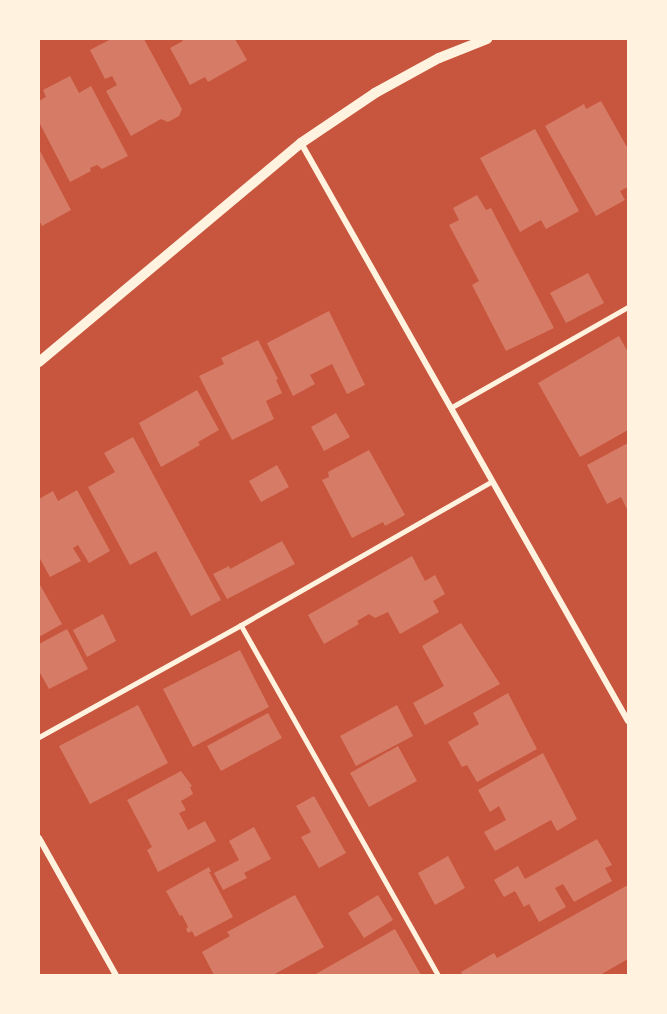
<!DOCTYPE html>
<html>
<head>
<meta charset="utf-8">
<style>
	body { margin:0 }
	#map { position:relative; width:667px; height:1014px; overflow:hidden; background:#c8553d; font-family:"Playfair Display",serif }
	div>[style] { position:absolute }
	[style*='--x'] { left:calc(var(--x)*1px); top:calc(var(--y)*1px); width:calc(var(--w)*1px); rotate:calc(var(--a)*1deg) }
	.building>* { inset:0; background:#d67c66 }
	.service>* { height:4.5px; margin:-2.25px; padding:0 2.25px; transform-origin:2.25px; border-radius:2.25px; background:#fff3e0 }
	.minor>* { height:6px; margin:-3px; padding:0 3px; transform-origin:3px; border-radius:3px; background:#fff3e0 }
	.tertiary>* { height:10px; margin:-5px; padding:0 5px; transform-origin:5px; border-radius:5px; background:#fff3e0 }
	span { translate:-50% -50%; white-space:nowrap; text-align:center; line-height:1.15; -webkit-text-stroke:4.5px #fff3e0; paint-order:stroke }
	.frame { position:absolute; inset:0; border:40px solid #fff3e0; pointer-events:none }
</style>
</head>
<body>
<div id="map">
	<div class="building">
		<div style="clip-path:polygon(111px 39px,144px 39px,182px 109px,179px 116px,168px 122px,161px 119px,131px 136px,106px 91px,117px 85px,112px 76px,105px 79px,90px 50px)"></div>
		<div style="clip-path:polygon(182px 39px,235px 39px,247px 60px,208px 82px,205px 77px,190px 85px,170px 48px,183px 41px)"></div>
		<div style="clip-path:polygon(70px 76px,79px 93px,91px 86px,128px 156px,102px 169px,97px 165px,90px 168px,91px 171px,70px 182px,39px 122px,39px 101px,46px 97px,43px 90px)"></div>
		<div style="clip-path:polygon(601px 101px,628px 149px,628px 187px,620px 191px,625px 200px,596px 216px,545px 126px,584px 104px,586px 109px)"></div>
		<div style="clip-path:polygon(535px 129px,579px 211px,546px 229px,541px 220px,520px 232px,480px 158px)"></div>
		<div style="clip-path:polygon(39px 149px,71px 210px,42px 226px,39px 220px)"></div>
		<div style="clip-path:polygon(477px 195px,486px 210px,491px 208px,554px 328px,506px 351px,472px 285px,479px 281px,449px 225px,459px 220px,453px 208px)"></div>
		<div style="clip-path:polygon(588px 273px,604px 303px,566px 323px,550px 293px)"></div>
		<div style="clip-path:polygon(329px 311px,365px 385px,347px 394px,332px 364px,310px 375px,315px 384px,293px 396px,267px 343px)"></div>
		<div style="clip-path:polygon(619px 336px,628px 352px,628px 430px,580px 457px,538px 383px)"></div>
		<div style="clip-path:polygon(258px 340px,278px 379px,276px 380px,282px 393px,266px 401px,274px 419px,232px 440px,199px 376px,224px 364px,221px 358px)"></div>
		<div style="clip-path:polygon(197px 390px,219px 430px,198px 442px,200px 445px,161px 467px,139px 423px)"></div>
		<div style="clip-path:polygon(336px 413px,350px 437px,324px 451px,311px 427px)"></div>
		<div style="clip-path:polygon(133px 437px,221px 600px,191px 616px,156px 551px,130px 565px,88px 487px,115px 472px,104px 453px)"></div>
		<div style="clip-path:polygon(628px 443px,628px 511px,621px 497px,607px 504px,587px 465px)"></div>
		<div style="clip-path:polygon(369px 450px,405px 515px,385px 526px,383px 522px,352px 538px,322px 480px,329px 477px,328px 472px)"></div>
		<div style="clip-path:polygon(277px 465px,289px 487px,261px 502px,249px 481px)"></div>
		<div style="clip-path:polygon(77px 490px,110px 551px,89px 563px,78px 545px,73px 548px,81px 561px,50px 577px,39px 557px,39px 499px,53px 491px,58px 501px)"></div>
		<div style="clip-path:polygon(282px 541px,295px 564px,227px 599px,213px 574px,229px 566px,230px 569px)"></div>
		<div style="clip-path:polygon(412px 556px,425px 581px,435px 575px,445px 594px,433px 601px,439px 612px,400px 634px,388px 612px,375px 618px,369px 614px,357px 621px,359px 624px,324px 644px,308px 615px)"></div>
		<div style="clip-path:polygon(39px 583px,62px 624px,39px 637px)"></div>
		<div style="clip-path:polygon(103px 614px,116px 641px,87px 657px,73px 630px)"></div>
		<div style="clip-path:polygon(461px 623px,500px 684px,425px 725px,413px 703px,444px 686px,422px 646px)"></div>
		<div style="clip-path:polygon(67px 629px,88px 669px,49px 689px,39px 671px,39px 644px)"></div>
		<div style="clip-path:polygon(240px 650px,269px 707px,193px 747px,163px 689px)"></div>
		<div style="clip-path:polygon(508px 693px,537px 749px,477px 782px,467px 765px,462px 767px,448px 742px,479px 724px,473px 713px)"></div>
		<div style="clip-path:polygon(138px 705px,168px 763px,90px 804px,59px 746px)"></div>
		<div style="clip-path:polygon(397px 705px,413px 736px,356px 766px,340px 736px)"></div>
		<div style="clip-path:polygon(268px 713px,282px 738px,221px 771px,207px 746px)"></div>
		<div style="clip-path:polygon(398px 746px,417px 781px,369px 807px,350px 773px)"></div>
		<div style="clip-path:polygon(543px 753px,577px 819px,557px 831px,551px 820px,495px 851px,484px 832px,506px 820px,499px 806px,490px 812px,478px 790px)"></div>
		<div style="clip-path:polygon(181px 771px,192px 786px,190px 787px,193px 794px,181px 801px,186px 810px,179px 813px,188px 830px,205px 821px,216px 841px,158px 872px,147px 850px,152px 847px,127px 800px)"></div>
		<div style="clip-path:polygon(314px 796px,346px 853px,319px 868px,301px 837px,311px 832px,296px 806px)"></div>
		<div style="clip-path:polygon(254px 827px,271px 859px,244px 873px,247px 878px,223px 890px,214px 873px,239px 860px,229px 841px)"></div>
		<div style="clip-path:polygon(597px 839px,612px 865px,605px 868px,612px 881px,574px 902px,563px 884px,555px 888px,566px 907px,539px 922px,529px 904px,524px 907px,515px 891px,504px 897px,494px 880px,518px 866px,525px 879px)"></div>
		<div style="clip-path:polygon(448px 856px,465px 888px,435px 905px,418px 873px)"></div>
		<div style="clip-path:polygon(209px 867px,211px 872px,209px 872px,233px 917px,195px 937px,192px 931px,188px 933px,186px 929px,188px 927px,182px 915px,180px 916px,166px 891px)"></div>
		<div style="clip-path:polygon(628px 885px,628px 959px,600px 975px,462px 975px,461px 972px,494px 953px,497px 958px)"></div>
		<div style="clip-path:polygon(295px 895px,324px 947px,273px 975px,214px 975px,202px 952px,230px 936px,227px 932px)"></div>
		<div style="clip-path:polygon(378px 895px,393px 920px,364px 938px,348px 913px)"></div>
		<div style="clip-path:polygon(395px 929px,421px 975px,314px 975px)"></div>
	</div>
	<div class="service">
		<div style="--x:452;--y:407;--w:202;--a:-29.6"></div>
		<div style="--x:241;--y:625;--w:289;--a:-29.8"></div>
		<div style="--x:39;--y:737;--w:231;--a:-29"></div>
		<div style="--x:241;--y:625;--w:402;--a:60.6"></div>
	</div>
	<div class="minor">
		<div style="--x:301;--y:143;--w:664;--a:60.5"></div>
		<div style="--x:39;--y:838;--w:157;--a:60.7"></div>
	</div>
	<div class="tertiary">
		<div style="--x:39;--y:362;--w:341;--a:-39.9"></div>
		<div style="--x:301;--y:143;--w:89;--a:-34"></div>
		<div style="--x:375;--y:93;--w:73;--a:-28.7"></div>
		<div style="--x:439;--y:58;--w:52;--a:-21.6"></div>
	</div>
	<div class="frame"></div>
</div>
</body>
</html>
